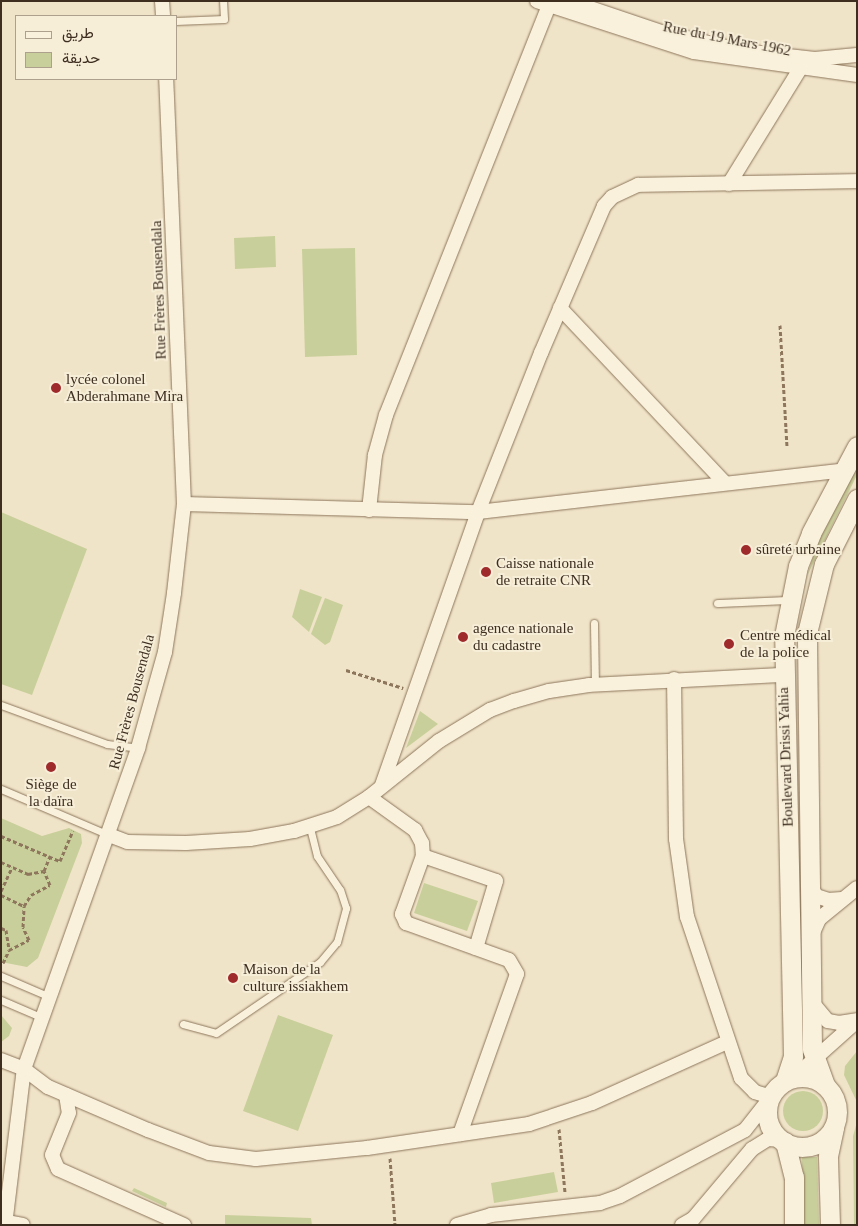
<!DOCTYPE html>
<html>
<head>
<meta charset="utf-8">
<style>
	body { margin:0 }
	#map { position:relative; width:858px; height:1226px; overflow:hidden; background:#f0e4c8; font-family:"Times New Roman",Vazirmatn,serif }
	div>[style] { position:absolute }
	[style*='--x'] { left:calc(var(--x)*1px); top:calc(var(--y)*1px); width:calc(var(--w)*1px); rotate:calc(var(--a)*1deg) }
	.green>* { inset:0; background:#c9cf9b }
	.round { border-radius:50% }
	.path>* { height:3px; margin-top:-1.5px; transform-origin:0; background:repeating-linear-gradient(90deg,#8d765c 0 4px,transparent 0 6.5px) }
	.roads { filter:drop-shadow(0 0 1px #8d765c) drop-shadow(0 0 1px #8d765c) }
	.lane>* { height:7px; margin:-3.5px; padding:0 3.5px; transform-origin:3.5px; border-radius:3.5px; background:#faf1dc }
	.street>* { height:14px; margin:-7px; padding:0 7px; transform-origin:7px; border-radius:7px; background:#faf1dc }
	.secondary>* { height:19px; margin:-9.5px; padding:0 9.5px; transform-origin:9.5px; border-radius:9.5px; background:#faf1dc }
	.secondary>.ring { margin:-9.5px; padding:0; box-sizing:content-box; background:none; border:19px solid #faf1dc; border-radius:50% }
	.dots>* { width:14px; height:14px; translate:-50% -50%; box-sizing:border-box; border:2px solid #f7eed8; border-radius:50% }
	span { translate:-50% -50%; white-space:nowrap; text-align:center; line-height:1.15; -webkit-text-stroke:4px #f7eed8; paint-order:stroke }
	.street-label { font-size:15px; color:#3d2e20 }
	.poi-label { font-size:15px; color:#3d2e20 }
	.left { translate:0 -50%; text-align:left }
	.frame { position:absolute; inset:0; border:2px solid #3d2e20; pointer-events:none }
	.legend { position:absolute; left:15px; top:15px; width:162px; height:65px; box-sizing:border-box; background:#f7eed8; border:1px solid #ada18e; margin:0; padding:6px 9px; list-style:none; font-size:15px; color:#3d2e20 }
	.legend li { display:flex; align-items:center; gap:10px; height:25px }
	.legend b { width:25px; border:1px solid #ada18e }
</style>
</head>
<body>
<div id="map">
	<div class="green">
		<div style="clip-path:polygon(275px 236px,276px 267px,235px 269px,234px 238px)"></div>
		<div style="clip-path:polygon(355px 248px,357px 355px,305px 357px,302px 249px)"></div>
		<div style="clip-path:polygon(857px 467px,857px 475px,807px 576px,818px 542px)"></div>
		<div style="clip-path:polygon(1px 512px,87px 549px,32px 695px,1px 684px)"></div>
		<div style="clip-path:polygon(300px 589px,322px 597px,309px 632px,292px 617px)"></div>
		<div style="clip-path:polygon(325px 598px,343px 605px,330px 642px,325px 645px,311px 634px)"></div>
		<div style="clip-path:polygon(420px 711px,438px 724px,406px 748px)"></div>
		<div style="clip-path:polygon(1px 818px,42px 836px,69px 828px,81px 834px,82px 843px,38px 958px,27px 967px,1px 962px)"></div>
		<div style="clip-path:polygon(424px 883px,478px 901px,467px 931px,414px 913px)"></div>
		<div style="clip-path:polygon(1px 1015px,12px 1028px,9px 1036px,1px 1042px)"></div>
		<div style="clip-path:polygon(278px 1015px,333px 1035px,298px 1131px,243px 1111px)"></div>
		<div style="clip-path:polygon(857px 1051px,857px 1102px,844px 1075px,845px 1066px)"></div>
		<div class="round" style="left:783px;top:1091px;width:40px;height:40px"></div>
		<div style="clip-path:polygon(857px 1122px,857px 1225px,854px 1225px,853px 1136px)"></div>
		<div style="clip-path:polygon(802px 1157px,817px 1157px,819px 1225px,804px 1225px)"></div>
		<div style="clip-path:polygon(554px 1172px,558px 1192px,494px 1203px,491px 1183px)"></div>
		<div style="clip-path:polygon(134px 1188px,167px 1203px,166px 1207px,132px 1191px)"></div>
		<div style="clip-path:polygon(225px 1215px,311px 1218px,312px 1225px,225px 1225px)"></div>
	</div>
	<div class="path">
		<div style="--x:780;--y:325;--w:121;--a:86.7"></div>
		<div style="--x:346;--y:670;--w:60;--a:17.5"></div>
		<div style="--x:1;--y:836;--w:64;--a:23"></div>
		<div style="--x:60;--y:861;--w:33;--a:-67"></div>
		<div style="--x:1;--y:862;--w:30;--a:24"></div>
		<div style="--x:28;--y:874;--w:16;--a:-11"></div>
		<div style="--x:44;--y:871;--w:16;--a:-68"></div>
		<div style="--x:1;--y:891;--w:26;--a:-65"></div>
		<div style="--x:1;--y:895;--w:25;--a:26"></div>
		<div style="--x:1;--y:928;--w:5;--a:22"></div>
		<div style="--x:6;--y:930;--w:20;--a:81"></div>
		<div style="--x:3;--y:963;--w:14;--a:-65"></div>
		<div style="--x:9;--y:950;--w:22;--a:-27"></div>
		<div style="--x:29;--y:940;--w:14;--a:-115"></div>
		<div style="--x:23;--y:927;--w:21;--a:-87"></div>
		<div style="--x:24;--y:906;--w:13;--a:-58"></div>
		<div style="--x:31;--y:895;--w:21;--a:-28"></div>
		<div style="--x:50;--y:885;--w:15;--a:-113"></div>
		<div style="--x:559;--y:1129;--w:63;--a:84.6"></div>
		<div style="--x:390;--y:1158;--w:67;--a:85.7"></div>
	</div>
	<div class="roads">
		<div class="lane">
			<div style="--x:176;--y:21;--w:48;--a:-2.4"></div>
			<div style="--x:224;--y:19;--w:18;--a:-93"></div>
			<div style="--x:717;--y:603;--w:72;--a:-2.4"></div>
			<div style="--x:594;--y:623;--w:62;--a:89.1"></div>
			<div style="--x:1;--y:705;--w:113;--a:20.2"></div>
			<div style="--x:107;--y:744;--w:31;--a:7"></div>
			<div style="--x:1;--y:789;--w:117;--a:23.1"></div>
			<div style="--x:1;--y:976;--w:53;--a:23.2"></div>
			<div style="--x:1;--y:1000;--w:46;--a:23.2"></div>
			<div style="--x:183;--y:1024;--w:34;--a:15"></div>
			<div style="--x:216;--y:1033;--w:126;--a:-34.3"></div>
			<div style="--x:320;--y:962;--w:26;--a:-50"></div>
			<div style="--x:337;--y:942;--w:35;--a:-75"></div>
			<div style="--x:346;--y:908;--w:19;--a:-108"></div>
			<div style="--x:340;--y:890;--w:41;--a:-124.1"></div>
			<div style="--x:317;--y:856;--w:29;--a:-104"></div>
		</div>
		<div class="street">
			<div style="--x:162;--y:1;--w:15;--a:86"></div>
			<div style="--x:537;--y:1;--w:165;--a:18"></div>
			<div style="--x:694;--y:52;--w:165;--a:8"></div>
			<div style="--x:569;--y:1;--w:97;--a:18.6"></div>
			<div style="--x:661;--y:32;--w:84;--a:13"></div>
			<div style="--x:743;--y:51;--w:72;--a:6.3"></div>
			<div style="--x:815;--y:59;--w:42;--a:-5.4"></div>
			<div style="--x:729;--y:184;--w:135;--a:-58.3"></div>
			<div style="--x:560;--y:308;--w:239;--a:46.7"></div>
			<div style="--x:184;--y:504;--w:294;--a:1.6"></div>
			<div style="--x:478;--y:512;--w:368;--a:-6.5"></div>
			<div style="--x:369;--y:510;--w:55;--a:-83.8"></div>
			<div style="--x:375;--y:455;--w:41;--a:-74.6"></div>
			<div style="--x:386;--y:415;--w:440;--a:-68.3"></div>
			<div style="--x:382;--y:785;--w:289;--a:-70.6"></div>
			<div style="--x:478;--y:512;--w:171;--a:-68.4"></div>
			<div style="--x:541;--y:353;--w:160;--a:-66.8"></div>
			<div style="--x:604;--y:206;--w:12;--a:-48"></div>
			<div style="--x:612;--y:197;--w:29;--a:-25"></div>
			<div style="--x:638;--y:185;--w:219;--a:-1"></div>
			<div style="--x:369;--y:797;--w:57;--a:35.7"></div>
			<div style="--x:415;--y:830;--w:15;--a:62"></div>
			<div style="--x:422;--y:843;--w:13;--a:86"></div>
			<div style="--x:423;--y:856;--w:62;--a:109.9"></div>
			<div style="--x:402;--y:914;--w:10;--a:66"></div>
			<div style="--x:406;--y:923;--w:109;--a:19.8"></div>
			<div style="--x:509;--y:960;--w:16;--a:60"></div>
			<div style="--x:517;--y:974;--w:170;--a:109.6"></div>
			<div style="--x:109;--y:835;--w:19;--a:21"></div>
			<div style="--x:127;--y:842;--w:59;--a:1"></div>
			<div style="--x:186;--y:843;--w:64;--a:-3.6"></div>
			<div style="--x:250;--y:839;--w:45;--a:-10.3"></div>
			<div style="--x:294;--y:831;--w:45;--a:-18"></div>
			<div style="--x:337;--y:817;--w:38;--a:-32"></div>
			<div style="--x:369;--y:797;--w:90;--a:-38.7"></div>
			<div style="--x:439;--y:741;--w:60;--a:-31.3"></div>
			<div style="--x:490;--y:710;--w:26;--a:-21"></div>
			<div style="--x:514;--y:701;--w:36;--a:-16"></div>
			<div style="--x:549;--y:691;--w:40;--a:-8.5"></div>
			<div style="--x:589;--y:685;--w:194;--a:-3"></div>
			<div style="--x:423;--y:856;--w:77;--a:18.9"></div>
			<div style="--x:496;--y:881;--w:70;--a:106.6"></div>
			<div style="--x:810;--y:884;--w:13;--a:63"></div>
			<div style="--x:816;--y:896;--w:13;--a:18"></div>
			<div style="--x:828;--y:900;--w:14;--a:-4"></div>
			<div style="--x:812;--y:935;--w:17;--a:-66"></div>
			<div style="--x:819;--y:919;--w:49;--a:-39.2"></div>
			<div style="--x:811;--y:1001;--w:26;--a:50"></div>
			<div style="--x:828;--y:1021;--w:11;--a:10"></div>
			<div style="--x:839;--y:1023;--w:18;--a:-9"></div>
			<div style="--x:1;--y:1060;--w:25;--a:21"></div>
			<div style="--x:24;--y:1069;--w:30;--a:37"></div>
			<div style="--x:48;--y:1087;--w:109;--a:23.3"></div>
			<div style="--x:148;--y:1130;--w:65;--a:20.7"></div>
			<div style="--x:209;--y:1153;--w:47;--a:7.3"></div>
			<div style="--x:256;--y:1159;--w:112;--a:-5.7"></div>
			<div style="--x:367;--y:1148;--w:164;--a:-8.4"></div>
			<div style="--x:529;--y:1124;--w:66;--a:-18.4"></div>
			<div style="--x:592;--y:1103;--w:148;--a:-24.3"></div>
			<div style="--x:792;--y:1079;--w:87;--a:-41.7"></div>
			<div style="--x:66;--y:1095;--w:18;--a:81"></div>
			<div style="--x:69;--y:1113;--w:45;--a:112"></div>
			<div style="--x:52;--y:1155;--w:15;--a:67"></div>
			<div style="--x:58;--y:1169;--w:138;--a:24"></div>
			<div style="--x:1;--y:1221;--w:22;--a:10"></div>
			<div style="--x:5;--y:1225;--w:157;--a:-83.1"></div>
			<div style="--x:24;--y:1069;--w:341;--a:-70.4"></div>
			<div style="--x:138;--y:748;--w:100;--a:-74.3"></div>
			<div style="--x:165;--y:652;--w:60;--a:-81.3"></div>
			<div style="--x:174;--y:593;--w:90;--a:-83.6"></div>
			<div style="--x:184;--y:504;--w:425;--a:-92.4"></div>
			<div style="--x:457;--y:1225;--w:35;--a:-16"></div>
			<div style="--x:491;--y:1215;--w:110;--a:-6.3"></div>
			<div style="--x:600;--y:1203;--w:21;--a:-19"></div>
			<div style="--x:620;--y:1196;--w:141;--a:-27.8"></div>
			<div style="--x:745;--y:1130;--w:42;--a:-51.8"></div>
			<div style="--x:771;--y:1097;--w:17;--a:-163"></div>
			<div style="--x:755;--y:1092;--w:20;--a:-135"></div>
			<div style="--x:741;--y:1078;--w:170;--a:-108.5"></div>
			<div style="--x:687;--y:917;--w:79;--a:-98"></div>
			<div style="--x:676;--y:839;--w:160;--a:-90.7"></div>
			<div style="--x:682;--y:1225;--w:13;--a:-29"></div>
			<div style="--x:693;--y:1219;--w:92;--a:-49.9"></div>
			<div style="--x:752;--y:1149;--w:19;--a:-32"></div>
			<div style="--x:768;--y:1139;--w:14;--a:4"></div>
		</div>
		<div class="secondary">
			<div class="ring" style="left:767px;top:1077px;width:51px;height:51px"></div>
			<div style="--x:785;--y:1081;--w:25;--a:-72"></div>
			<div style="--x:793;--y:1057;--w:421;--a:-91.2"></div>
			<div style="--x:784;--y:636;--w:71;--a:-78.7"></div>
			<div style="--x:798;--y:566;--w:35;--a:-68"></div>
			<div style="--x:811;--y:533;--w:98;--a:-62.1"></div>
			<div style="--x:825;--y:1085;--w:38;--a:-110"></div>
			<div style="--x:812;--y:1049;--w:416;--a:-90.7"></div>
			<div style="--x:807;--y:633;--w:71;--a:-76.2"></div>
			<div style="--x:824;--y:564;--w:73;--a:-63.1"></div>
			<div style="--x:785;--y:1142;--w:36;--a:76"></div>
			<div style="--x:794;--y:1177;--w:48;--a:90"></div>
			<div style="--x:830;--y:1225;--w:69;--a:-91.7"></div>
			<div style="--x:828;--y:1156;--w:30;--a:-78"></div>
		</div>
	</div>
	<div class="dots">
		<div style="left:56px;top:388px;background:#9e2a2b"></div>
		<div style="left:746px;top:550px;background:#9e2a2b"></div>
		<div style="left:486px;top:572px;background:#9e2a2b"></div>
		<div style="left:463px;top:637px;background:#9e2a2b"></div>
		<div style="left:729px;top:644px;background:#9e2a2b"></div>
		<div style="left:51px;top:767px;background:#9e2a2b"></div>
		<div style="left:233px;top:978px;background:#9e2a2b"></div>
	</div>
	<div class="street-label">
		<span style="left:727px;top:39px;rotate:11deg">Rue du 19 Mars 1962</span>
		<span style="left:159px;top:290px;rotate:-92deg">Rue Frères Bousendala</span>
		<span style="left:132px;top:702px;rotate:-75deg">Rue Frères Bousendala</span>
		<span style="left:786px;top:757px;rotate:-92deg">Boulevard Drissi Yahia</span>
	</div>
	<div class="poi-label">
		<span class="left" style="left:66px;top:388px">lycée colonel<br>Abderahmane Mira</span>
		<span class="left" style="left:756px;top:550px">sûreté urbaine</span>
		<span class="left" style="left:496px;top:572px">Caisse nationale<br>de retraite CNR</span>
		<span class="left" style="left:473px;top:637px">agence nationale<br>du cadastre</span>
		<span class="left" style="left:740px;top:644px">Centre médical<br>de la police</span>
		<span style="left:51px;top:793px">Siège de<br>la daïra</span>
		<span class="left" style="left:243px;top:978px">Maison de la<br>culture issiakhem</span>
	</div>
	<div class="frame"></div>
	<ul class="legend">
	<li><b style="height:6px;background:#faf1dc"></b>طريق</li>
	<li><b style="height:14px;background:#c9cf9b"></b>حديقة</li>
	</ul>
</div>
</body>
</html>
